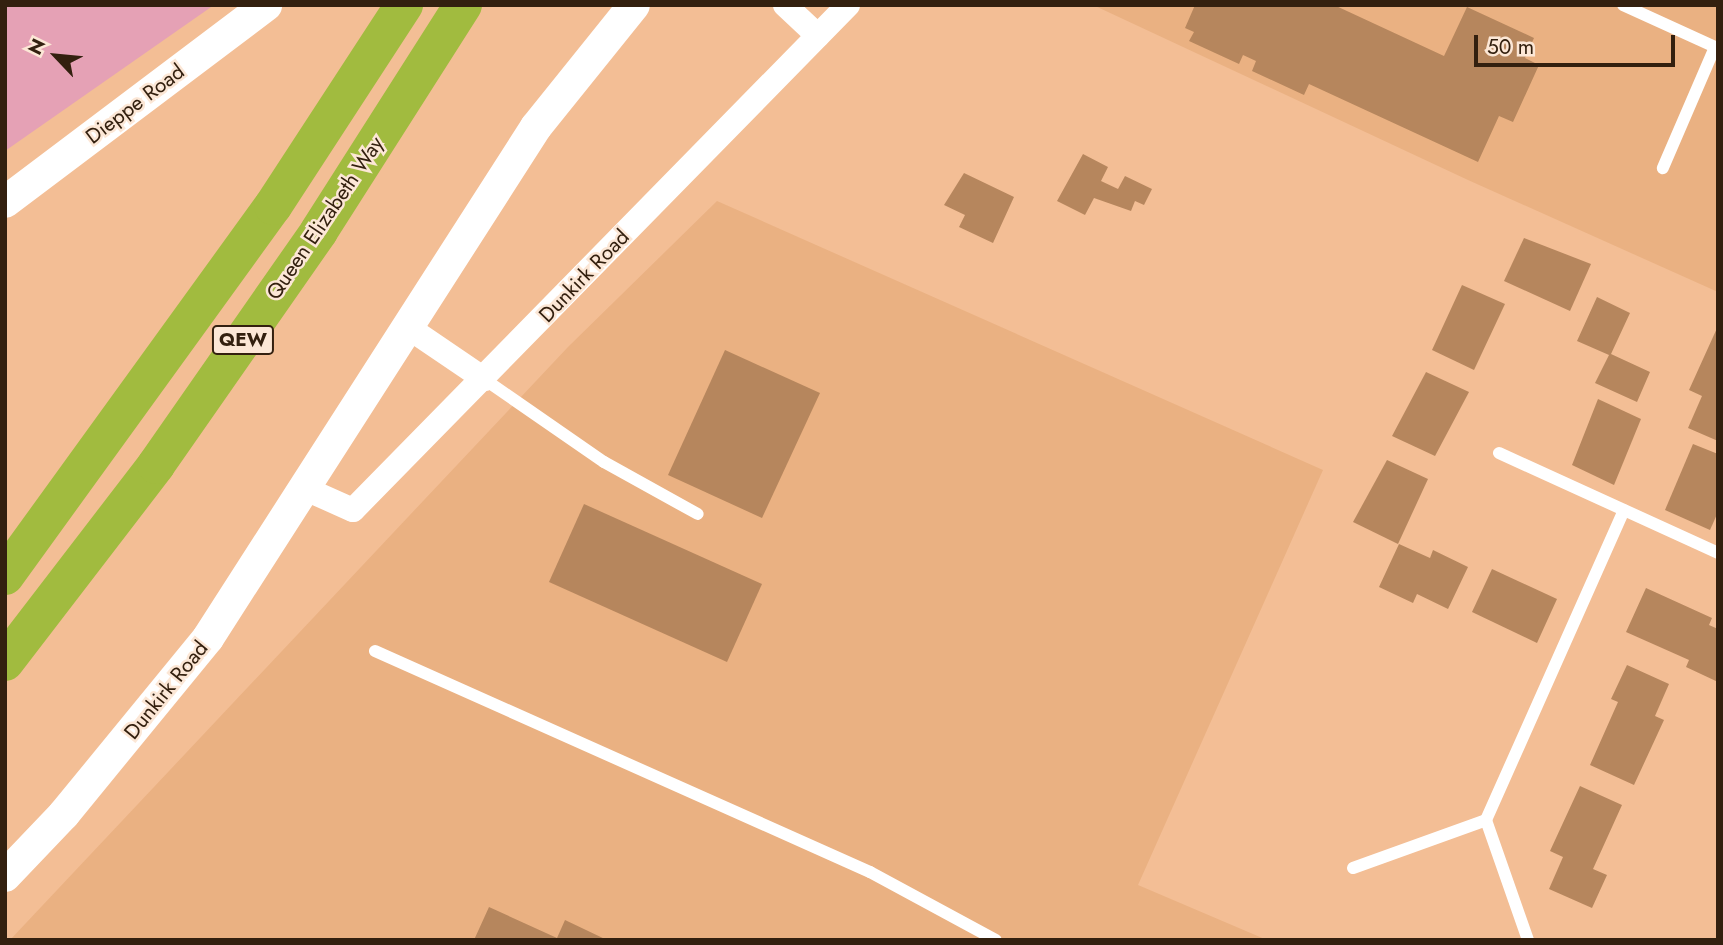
<!DOCTYPE html>
<html>
<head>
<meta charset="utf-8">
<style>
	body { margin:0 }
	#map { position:relative; width:1723px; height:945px; overflow:hidden; background:#f3be95; font-family:Jost,sans-serif }
	div>[style] { position:absolute }
	[style*='--x'] { left:calc(var(--x)*1px); top:calc(var(--y)*1px); width:calc(var(--w)*1px); rotate:calc(var(--a)*1deg) }
	.built>* { inset:0; background:#eab182 }
	.green>* { inset:0; background:#e5a1b5 }
	.building>* { inset:0; background:#b6865d }
	.service>* { height:12px; margin:-6px; padding:0 6px; transform-origin:6px; border-radius:6px; background:#fff }
	.minor>* { height:24px; margin:-12px; padding:0 12px; transform-origin:12px; border-radius:12px; background:#fff }
	.tertiary>* { height:32px; margin:-16px; padding:0 16px; transform-origin:16px; border-radius:16px; background:#fff }
	.motorway>* { height:38px; margin:-19px; padding:0 19px; transform-origin:19px; border-radius:19px; background:#a1bb3f }
	span { translate:-50% -50%; white-space:nowrap; text-align:center; line-height:1.15; -webkit-text-stroke:5px #fce7d6; paint-order:stroke }
	.shield-label span { padding:2px 5px; background:#fce7d6; border:2px solid; border-radius:5px; -webkit-text-stroke-width:0 }
	.shield-label { font-size:19px; color:#33200f; font-weight:700 }
	.street-label { font-size:21px; color:#33200f }
	.frame { position:absolute; inset:0; border:7px solid #33200f; pointer-events:none }
	.north { position:absolute; left:21px; top:21px; width:70px; height:70px; -webkit-text-stroke:5px #fce7d6; paint-order:stroke; rotate:296deg; font-size:19px; font-weight:700; line-height:28px; text-align:center; color:#33200f }
	.north::after { content:''; display:block; margin:auto; width:24px; height:32px; background:#33200f; clip-path:polygon(50% 0,100% 100%,50% 72%,0 100%) }
	.scale { position:absolute; left:1474px; top:35px; width:201px; height:32px; box-sizing:border-box; border:4px solid #33200f; border-top:0; padding-left:9px; font-size:21px; line-height:24px; white-space:nowrap; color:#33200f; -webkit-text-stroke:5px #fce7d6; paint-order:stroke }
</style>
</head>
<body>
<div id="map">
	<div class="built">
		<div style="clip-path:polygon(1093px 5px,1718px 5px,1718px 292px,1468px 180px)"></div>
		<div style="clip-path:polygon(717px 201px,1323px 470px,1138px 885px,1267px 940px,10px 940px,568px 347px)"></div>
	</div>
	<div class="green">
		<div style="clip-path:polygon(5px 5px,214px 5px,5px 151px)"></div>
	</div>
	<div class="building">
		<div style="clip-path:polygon(1195px 5px,1334px 5px,1444px 56px,1467px 7px,1534px 38px,1525px 58px,1539px 65px,1513px 122px,1499px 116px,1478px 162px,1309px 84px,1304px 95px,1252px 71px,1256px 61px,1243px 55px,1239px 64px,1189px 41px,1194px 32px,1185px 28px)"></div>
		<div style="clip-path:polygon(1083px 154px,1108px 167px,1101px 181px,1118px 189px,1125px 176px,1152px 189px,1144px 205px,1135px 201px,1131px 211px,1094px 198px,1085px 215px,1057px 201px)"></div>
		<div style="clip-path:polygon(964px 173px,1014px 197px,993px 243px,959px 227px,965px 215px,944px 205px)"></div>
		<div style="clip-path:polygon(1524px 238px,1591px 264px,1570px 311px,1504px 281px)"></div>
		<div style="clip-path:polygon(1462px 285px,1505px 304px,1474px 370px,1432px 350px)"></div>
		<div style="clip-path:polygon(1597px 297px,1630px 313px,1611px 354px,1650px 372px,1637px 402px,1595px 383px,1609px 355px,1577px 341px)"></div>
		<div style="clip-path:polygon(1718px 326px,1718px 441px,1688px 428px,1702px 396px,1689px 390px)"></div>
		<div style="clip-path:polygon(725px 350px,820px 393px,762px 518px,668px 475px)"></div>
		<div style="clip-path:polygon(1426px 372px,1469px 392px,1435px 456px,1392px 436px)"></div>
		<div style="clip-path:polygon(1598px 399px,1641px 419px,1614px 485px,1572px 465px)"></div>
		<div style="clip-path:polygon(1693px 444px,1718px 454px,1718px 512px,1710px 530px,1665px 510px)"></div>
		<div style="clip-path:polygon(1387px 460px,1428px 479px,1398px 544px,1353px 522px)"></div>
		<div style="clip-path:polygon(584px 504px,762px 584px,727px 662px,549px 582px)"></div>
		<div style="clip-path:polygon(1399px 544px,1430px 558px,1433px 550px,1468px 567px,1448px 609px,1417px 594px,1413px 603px,1379px 587px)"></div>
		<div style="clip-path:polygon(1492px 569px,1557px 599px,1537px 643px,1472px 612px)"></div>
		<div style="clip-path:polygon(1646px 588px,1712px 618px,1709px 625px,1718px 629px,1718px 682px,1686px 667px,1689px 660px,1626px 632px)"></div>
		<div style="clip-path:polygon(1627px 665px,1669px 684px,1655px 716px,1664px 720px,1634px 785px,1590px 765px,1618px 702px,1611px 699px)"></div>
		<div style="clip-path:polygon(1580px 786px,1622px 805px,1593px 869px,1607px 875px,1592px 908px,1549px 889px,1563px 857px,1550px 851px)"></div>
		<div style="clip-path:polygon(489px 907px,557px 938px,565px 920px,607px 940px,474px 940px)"></div>
	</div>
	<div class="service">
		<div style="--x:1623;--y:5;--w:101;--a:24.5"></div>
		<div style="--x:1715;--y:47;--w:132;--a:113.3"></div>
		<div style="--x:484;--y:379;--w:146;--a:34.7"></div>
		<div style="--x:604;--y:462;--w:107;--a:29"></div>
		<div style="--x:1499;--y:453;--w:241;--a:24.5"></div>
		<div style="--x:375;--y:651;--w:542;--a:24.06"></div>
		<div style="--x:870;--y:872;--w:143;--a:28.4"></div>
		<div style="--x:1353;--y:868;--w:141;--a:-19.8"></div>
		<div style="--x:1528;--y:940;--w:127;--a:-109.3"></div>
		<div style="--x:1486;--y:820;--w:339;--a:-66"></div>
	</div>
	<div class="minor">
		<div style="--x:785;--y:5;--w:45;--a:43.2"></div>
		<div style="--x:409;--y:328;--w:91;--a:34.2"></div>
		<div style="--x:308;--y:490;--w:49;--a:24"></div>
		<div style="--x:353;--y:510;--w:707;--a:-45.57"></div>
	</div>
	<div class="tertiary">
		<div style="--x:5;--y:202;--w:327;--a:-37"></div>
		<div style="--x:5;--y:876;--w:86;--a:-46.4"></div>
		<div style="--x:64;--y:814;--w:227;--a:-50.7"></div>
		<div style="--x:208;--y:638;--w:607;--a:-57.3"></div>
		<div style="--x:536;--y:127;--w:156;--a:-51.2"></div>
	</div>
	<div class="motorway">
		<div style="--x:5;--y:576;--w:457;--a:-54.1"></div>
		<div style="--x:273;--y:206;--w:240;--a:-56.9"></div>
		<div style="--x:5;--y:662;--w:248;--a:-52.5"></div>
		<div style="--x:156;--y:465;--w:285;--a:-55.1"></div>
		<div style="--x:319;--y:231;--w:268;--a:-57.5"></div>
	</div>
	<div class="shield-label">
		<span style="left:243px;top:340px">QEW</span>
	</div>
	<div class="street-label">
		<span style="left:135px;top:104px;rotate:-37deg">Dieppe Road</span>
		<span style="left:325px;top:218px;rotate:-56deg">Queen Elizabeth Way</span>
		<span style="left:584px;top:276px;rotate:-46deg">Dunkirk Road</span>
		<span style="left:166px;top:690px;rotate:-51deg">Dunkirk Road</span>
	</div>
	<div class="frame"></div>
	<div class="north">N</div>
	<div class="scale">50 m</div>
</div>
</body>
</html>
